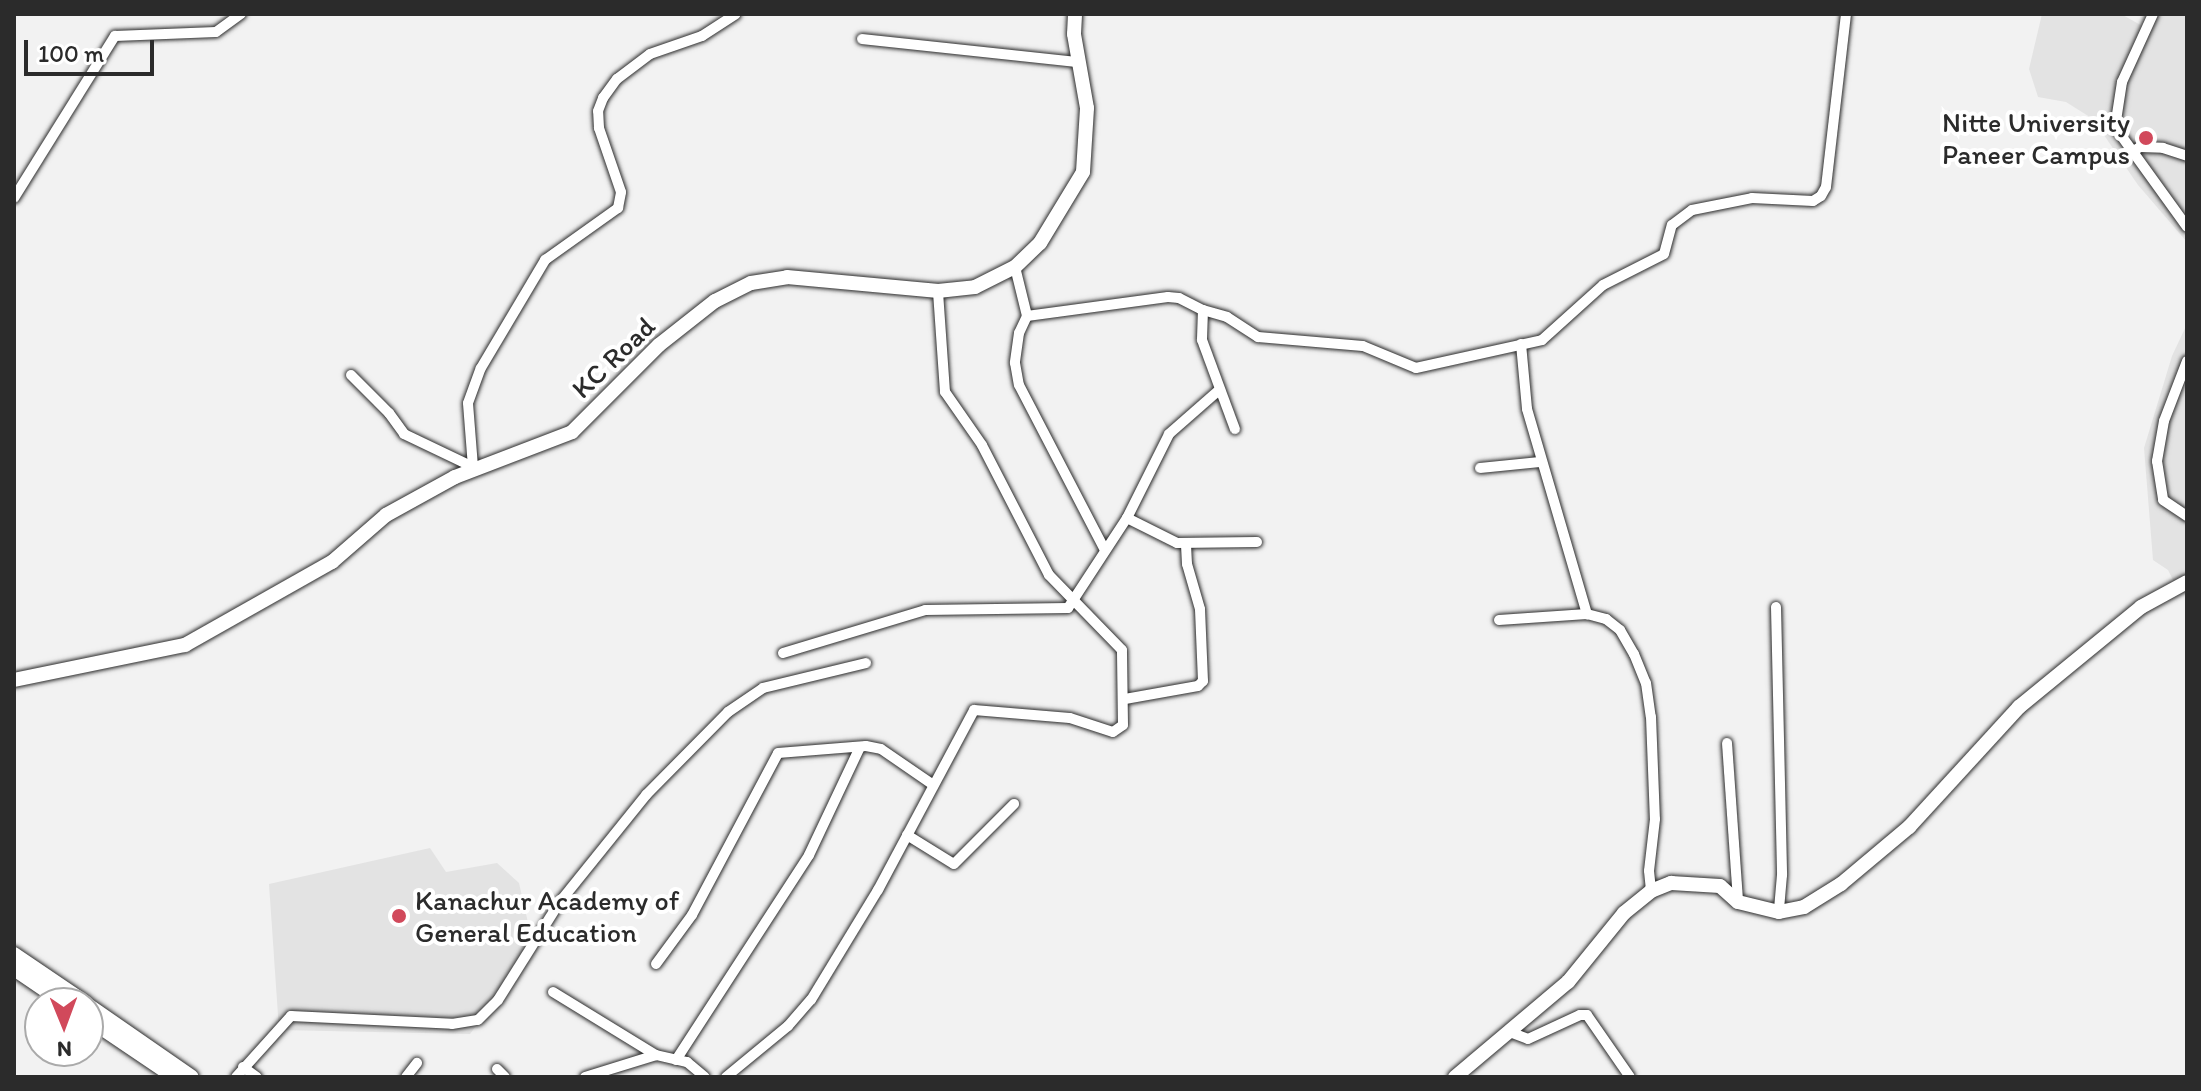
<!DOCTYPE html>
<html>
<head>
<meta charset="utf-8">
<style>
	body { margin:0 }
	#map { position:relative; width:2201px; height:1091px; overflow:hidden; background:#f2f2f2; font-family:Itim,sans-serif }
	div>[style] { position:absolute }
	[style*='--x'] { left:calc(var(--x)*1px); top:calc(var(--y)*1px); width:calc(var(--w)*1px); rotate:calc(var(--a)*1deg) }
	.built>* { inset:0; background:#e3e3e3 }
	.roads { filter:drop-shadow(0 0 2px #2b2b2b) drop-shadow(0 0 2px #2b2b2b) }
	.street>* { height:10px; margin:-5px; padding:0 5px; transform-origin:5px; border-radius:5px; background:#fff }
	.secondary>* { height:14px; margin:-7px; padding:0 7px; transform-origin:7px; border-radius:7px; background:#fff }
	.dots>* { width:22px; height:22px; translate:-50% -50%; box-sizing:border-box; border:4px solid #fff; border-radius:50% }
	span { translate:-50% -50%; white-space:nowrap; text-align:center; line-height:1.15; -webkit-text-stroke:8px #fff; paint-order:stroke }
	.poi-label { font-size:28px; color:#2b2b2b }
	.right { translate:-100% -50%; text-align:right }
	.left { translate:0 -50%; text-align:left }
	.street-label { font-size:28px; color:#2b2b2b }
	.frame { position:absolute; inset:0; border:16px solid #2b2b2b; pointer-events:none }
	.north { position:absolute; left:24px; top:987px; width:80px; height:80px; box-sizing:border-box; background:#fff; border:2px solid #aaa; border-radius:50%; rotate:179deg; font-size:22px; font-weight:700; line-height:32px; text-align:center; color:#2b2b2b }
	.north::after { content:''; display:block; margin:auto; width:28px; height:36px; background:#d1495b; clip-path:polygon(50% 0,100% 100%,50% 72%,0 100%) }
	.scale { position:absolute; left:24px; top:40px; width:130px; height:36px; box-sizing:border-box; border:4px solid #2b2b2b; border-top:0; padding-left:10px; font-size:24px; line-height:28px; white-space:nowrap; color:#2b2b2b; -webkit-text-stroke:6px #fff; paint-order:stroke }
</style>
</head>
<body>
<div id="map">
	<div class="built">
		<div style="clip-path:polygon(2042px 14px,2121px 14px,2146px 28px,2154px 14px,2187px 14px,2187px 242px,2138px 185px,2093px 119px,2066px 102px,2038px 97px,2029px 69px)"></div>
		<div style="clip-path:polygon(2187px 324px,2187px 575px,2174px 582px,2168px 570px,2153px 560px,2144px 448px,2172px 356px)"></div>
		<div style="clip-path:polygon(430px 848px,446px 872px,497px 863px,519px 883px,534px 949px,470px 1034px,279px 1030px,269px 884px)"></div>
	</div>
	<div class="roads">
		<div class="street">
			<div style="--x:2153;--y:14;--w:75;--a:114.5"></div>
			<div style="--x:2122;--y:82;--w:46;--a:98.8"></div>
			<div style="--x:2115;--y:127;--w:123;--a:54.2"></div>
			<div style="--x:862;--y:39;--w:218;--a:6.1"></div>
			<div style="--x:2132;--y:152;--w:9;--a:-32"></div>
			<div style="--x:2140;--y:147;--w:23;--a:2"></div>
			<div style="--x:2163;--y:148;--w:25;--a:18"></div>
			<div style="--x:14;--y:198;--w:191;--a:-58.1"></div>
			<div style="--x:115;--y:36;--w:101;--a:-2.3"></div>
			<div style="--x:216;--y:32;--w:31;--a:-36"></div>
			<div style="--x:1015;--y:267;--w:50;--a:76.2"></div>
			<div style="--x:1027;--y:316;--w:19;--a:115"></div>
			<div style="--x:1019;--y:333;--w:30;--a:98"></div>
			<div style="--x:1015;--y:363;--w:22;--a:80"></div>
			<div style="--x:1019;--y:385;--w:184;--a:62.5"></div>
			<div style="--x:1203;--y:310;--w:25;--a:16"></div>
			<div style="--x:1227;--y:317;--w:37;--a:33"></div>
			<div style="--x:1258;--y:337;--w:105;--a:4.9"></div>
			<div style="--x:1363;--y:346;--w:57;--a:22.5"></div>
			<div style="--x:1416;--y:368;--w:129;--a:-12.5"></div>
			<div style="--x:1542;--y:340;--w:82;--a:-42"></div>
			<div style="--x:1603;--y:285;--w:68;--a:-26.9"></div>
			<div style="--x:1664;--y:254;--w:30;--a:-75"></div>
			<div style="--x:1672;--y:225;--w:25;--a:-37"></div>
			<div style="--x:1692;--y:210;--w:61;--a:-11.3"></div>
			<div style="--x:1752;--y:198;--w:61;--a:2.8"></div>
			<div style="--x:1813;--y:201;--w:9;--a:-32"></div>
			<div style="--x:1821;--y:196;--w:10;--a:-61"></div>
			<div style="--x:1826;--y:187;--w:174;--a:-83.4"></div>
			<div style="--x:1027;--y:316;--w:142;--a:-7.7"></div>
			<div style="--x:1168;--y:297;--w:11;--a:5"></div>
			<div style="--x:1179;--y:298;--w:27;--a:27"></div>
			<div style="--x:1203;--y:310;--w:30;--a:92"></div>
			<div style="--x:1202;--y:340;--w:95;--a:69.7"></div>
			<div style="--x:1521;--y:344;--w:65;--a:84.7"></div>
			<div style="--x:1527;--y:409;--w:214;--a:73.7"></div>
			<div style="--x:2187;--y:361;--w:64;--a:111"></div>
			<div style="--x:2164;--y:421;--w:41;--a:99.9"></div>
			<div style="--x:2157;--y:461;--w:39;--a:81"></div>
			<div style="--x:2163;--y:500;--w:29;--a:34"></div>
			<div style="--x:351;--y:375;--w:54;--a:45"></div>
			<div style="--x:389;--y:413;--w:26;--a:54"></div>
			<div style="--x:404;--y:434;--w:76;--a:25.6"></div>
			<div style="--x:473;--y:467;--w:64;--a:-94.5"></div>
			<div style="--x:468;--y:403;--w:37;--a:-70"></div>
			<div style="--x:481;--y:368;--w:126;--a:-59.3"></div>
			<div style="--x:545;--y:260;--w:90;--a:-35.5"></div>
			<div style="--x:618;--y:208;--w:16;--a:-79"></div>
			<div style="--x:621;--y:192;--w:68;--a:-109"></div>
			<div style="--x:599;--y:128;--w:17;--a:-93"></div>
			<div style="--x:598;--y:111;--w:14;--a:-69"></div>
			<div style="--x:603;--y:98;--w:24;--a:-54"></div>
			<div style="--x:617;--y:79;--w:41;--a:-37.1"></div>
			<div style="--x:650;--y:54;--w:55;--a:-19.1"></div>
			<div style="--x:702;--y:36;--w:40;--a:-32.9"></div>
			<div style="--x:1480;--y:468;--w:60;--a:-5.7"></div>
			<div style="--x:1127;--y:518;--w:56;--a:26.6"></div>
			<div style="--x:1177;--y:543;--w:80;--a:-0.7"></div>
			<div style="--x:1776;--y:607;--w:268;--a:88.7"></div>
			<div style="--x:1782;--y:875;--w:37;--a:95"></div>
			<div style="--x:1499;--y:620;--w:88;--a:-3.9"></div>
			<div style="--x:1587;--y:614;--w:20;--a:15"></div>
			<div style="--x:1606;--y:619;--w:18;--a:38"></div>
			<div style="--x:1620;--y:630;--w:28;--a:60"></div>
			<div style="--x:1634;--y:654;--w:31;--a:68"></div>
			<div style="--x:1646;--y:683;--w:34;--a:82"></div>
			<div style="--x:1651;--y:717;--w:102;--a:87.8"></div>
			<div style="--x:1655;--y:819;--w:52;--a:96.6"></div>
			<div style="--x:1649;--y:871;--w:20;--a:84"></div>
			<div style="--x:783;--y:653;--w:148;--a:-16.8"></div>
			<div style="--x:925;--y:610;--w:143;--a:-0.8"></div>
			<div style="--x:1068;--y:608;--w:108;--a:-56.8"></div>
			<div style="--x:1127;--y:518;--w:94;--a:-63.4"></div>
			<div style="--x:1169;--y:434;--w:67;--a:-41.3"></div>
			<div style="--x:1125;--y:699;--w:74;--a:-10.1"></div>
			<div style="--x:1198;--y:686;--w:7;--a:-45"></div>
			<div style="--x:1203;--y:681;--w:72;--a:-92.4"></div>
			<div style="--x:1200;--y:609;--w:47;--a:-106.1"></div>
			<div style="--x:1187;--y:564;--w:21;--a:-93"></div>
			<div style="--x:1727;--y:743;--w:159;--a:86"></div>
			<div style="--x:907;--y:835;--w:55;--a:31.7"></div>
			<div style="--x:954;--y:864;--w:85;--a:-45"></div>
			<div style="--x:656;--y:964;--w:61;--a:-53.7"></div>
			<div style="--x:692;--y:915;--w:183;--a:-62"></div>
			<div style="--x:778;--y:753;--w:88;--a:-4.5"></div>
			<div style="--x:866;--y:746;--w:15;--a:11"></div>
			<div style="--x:881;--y:749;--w:62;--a:34.5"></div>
			<div style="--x:553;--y:992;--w:121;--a:31.5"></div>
			<div style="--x:1510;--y:1032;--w:19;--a:21"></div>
			<div style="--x:1528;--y:1039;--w:57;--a:-24.8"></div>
			<div style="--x:1580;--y:1015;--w:7;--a:0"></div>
			<div style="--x:1587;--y:1015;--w:75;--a:55.3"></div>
			<div style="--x:676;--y:1060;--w:244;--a:-57"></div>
			<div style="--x:809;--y:855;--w:119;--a:-64.7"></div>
			<div style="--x:243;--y:1067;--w:17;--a:36"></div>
			<div style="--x:497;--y:1069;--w:11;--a:45"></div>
			<div style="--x:236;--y:1077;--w:82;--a:-48"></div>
			<div style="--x:291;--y:1016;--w:161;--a:2.8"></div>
			<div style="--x:452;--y:1024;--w:26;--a:-9"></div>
			<div style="--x:478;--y:1020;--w:28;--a:-45"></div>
			<div style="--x:498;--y:1000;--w:115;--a:-57.8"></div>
			<div style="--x:559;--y:903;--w:139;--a:-51.1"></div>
			<div style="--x:646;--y:795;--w:117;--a:-45.3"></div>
			<div style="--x:728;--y:712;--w:42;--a:-34.4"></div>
			<div style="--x:763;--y:688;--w:106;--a:-13.6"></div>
			<div style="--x:406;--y:1077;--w:18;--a:-52"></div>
			<div style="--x:585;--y:1077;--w:74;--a:-17.2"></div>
			<div style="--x:656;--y:1055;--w:32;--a:13"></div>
			<div style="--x:687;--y:1062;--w:23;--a:40"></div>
			<div style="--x:726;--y:1077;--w:80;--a:-39.4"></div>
			<div style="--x:788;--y:1026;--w:35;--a:-49"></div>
			<div style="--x:811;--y:1000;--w:129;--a:-58.7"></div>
			<div style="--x:878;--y:890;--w:204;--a:-61.9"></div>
			<div style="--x:974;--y:710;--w:96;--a:4.8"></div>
			<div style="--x:1070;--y:718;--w:45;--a:18"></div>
			<div style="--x:1113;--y:732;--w:12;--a:-35"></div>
			<div style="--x:1123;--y:725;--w:75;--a:-90.8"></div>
			<div style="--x:1122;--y:650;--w:105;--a:-134.2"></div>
			<div style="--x:1049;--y:575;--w:146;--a:-117.3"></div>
			<div style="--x:982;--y:445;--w:65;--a:-124.9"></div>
			<div style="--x:945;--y:392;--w:101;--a:-94"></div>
		</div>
		<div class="secondary">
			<div style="--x:14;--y:680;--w:175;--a:-11.6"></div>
			<div style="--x:185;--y:645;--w:169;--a:-29.5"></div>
			<div style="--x:332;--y:562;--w:72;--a:-41"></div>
			<div style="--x:386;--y:515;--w:79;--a:-28.8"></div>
			<div style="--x:455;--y:477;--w:125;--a:-21"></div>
			<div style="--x:572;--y:432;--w:123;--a:-45"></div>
			<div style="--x:659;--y:345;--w:71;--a:-38.2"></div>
			<div style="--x:715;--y:301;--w:40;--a:-26.6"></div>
			<div style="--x:751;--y:283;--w:36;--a:-9"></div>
			<div style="--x:787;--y:277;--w:152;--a:5.3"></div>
			<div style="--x:938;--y:291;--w:37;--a:-6"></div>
			<div style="--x:975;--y:287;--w:45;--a:-26.6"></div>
			<div style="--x:1015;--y:267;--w:35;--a:-44"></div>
			<div style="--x:1040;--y:243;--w:83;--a:-58.8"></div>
			<div style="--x:1083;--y:172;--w:64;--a:-86.4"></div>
			<div style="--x:1087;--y:108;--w:75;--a:-100"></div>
			<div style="--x:1074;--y:34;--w:20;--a:-87"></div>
			<div style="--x:14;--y:954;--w:87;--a:34.2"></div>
			<div style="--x:14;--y:969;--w:60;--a:34.2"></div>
			<div style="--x:88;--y:1005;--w:126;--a:34.7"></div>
			<div style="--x:88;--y:1019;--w:104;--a:34"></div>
			<div style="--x:1455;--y:1077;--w:148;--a:-40.1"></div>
			<div style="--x:1568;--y:982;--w:89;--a:-50.9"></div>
			<div style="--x:1624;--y:913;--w:35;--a:-39"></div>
			<div style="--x:1651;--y:891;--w:22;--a:-22"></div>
			<div style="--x:1671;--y:883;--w:49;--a:3.5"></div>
			<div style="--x:1720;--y:886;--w:24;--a:42"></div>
			<div style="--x:1738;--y:902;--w:42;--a:13.7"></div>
			<div style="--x:1779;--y:912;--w:25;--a:-11"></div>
			<div style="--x:1804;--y:907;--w:44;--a:-31.9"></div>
			<div style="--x:1841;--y:884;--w:89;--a:-40"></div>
			<div style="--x:1909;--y:827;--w:163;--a:-47.5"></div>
			<div style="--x:2019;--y:707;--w:158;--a:-39.3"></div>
			<div style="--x:2141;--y:607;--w:52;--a:-28.5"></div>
		</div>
	</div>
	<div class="dots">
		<div style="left:2146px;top:138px;background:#d1495b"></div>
		<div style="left:399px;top:916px;background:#d1495b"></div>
	</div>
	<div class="poi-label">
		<span class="right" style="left:2130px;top:138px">Nitte University<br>Paneer Campus</span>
		<span class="left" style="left:415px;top:916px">Kanachur Academy of<br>General Education</span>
	</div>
	<div class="street-label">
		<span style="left:613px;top:357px;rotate:-44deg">KC Road</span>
	</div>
	<div class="frame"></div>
	<div class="north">N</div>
	<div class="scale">100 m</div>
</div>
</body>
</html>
